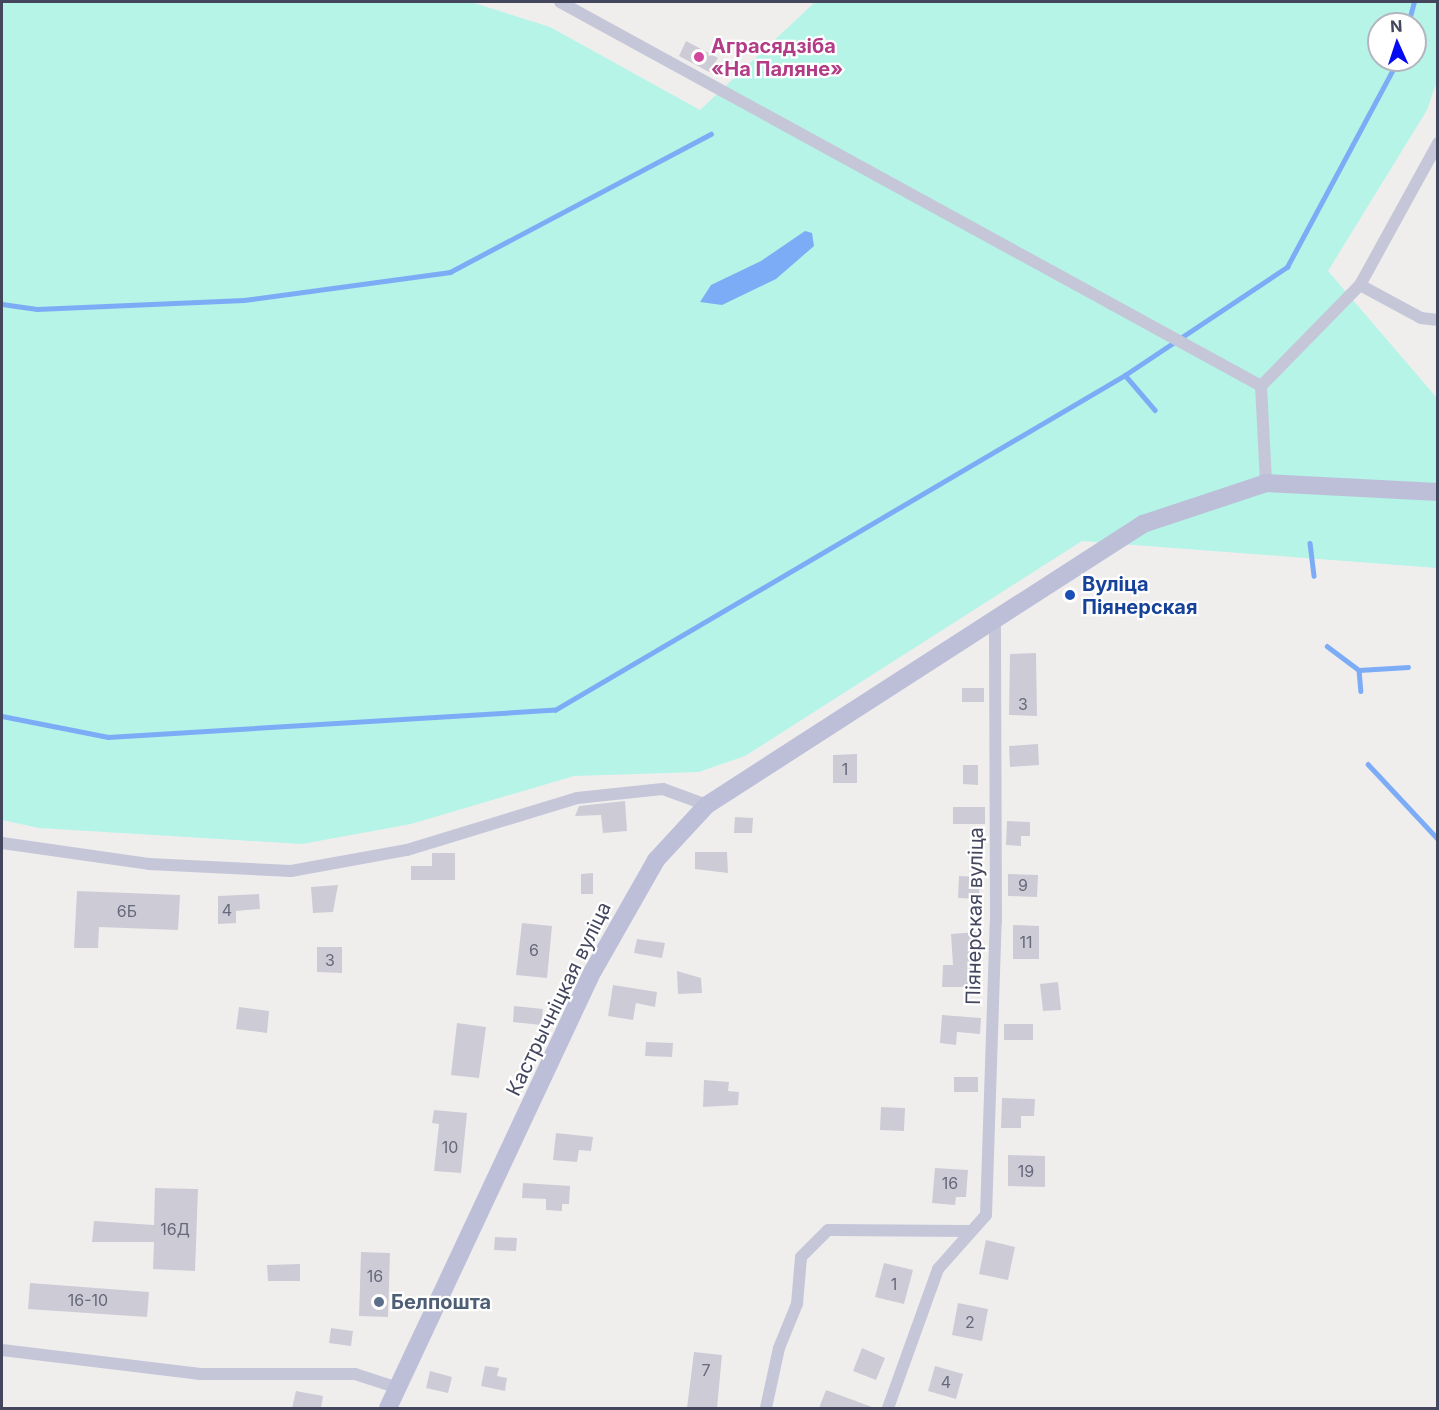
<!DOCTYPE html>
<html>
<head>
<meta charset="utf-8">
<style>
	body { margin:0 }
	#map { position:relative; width:1439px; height:1410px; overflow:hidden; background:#f0eeed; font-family:Inter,sans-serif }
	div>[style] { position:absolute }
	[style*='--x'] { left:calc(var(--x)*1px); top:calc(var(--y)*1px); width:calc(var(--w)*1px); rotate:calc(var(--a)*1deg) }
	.green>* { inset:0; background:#b5f4e7 }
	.water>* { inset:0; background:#7dacf6 }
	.stream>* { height:4.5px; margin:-2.25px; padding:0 2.25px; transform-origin:2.25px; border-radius:2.25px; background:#7dacf6 }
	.building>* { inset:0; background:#cdccd6 }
	.street>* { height:12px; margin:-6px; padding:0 6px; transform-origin:6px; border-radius:6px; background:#c5c7d9 }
	.secondary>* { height:18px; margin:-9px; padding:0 9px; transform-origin:9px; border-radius:9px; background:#bdbfd9 }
	.dots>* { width:16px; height:16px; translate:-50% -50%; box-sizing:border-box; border:3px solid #fff; border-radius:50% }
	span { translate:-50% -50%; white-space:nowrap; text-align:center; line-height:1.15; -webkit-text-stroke:4.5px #fff; paint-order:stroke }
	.number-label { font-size:16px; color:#66687b }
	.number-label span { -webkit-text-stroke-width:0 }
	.hotel-label { font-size:20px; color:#b23c85; font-weight:700 }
	.left { translate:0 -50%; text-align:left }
	.transit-label { font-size:20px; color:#164399; font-weight:700 }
	.street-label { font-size:20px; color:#43465d }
	.service-label { font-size:20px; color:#4e5e75; font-weight:700 }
	.frame { position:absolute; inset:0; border:3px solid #43465d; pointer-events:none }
	.north { position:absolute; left:1367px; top:12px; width:60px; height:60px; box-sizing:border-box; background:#fff; border:2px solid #b4b5be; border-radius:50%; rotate:357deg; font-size:16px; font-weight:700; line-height:24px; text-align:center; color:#43465d }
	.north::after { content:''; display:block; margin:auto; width:21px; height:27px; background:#040bf3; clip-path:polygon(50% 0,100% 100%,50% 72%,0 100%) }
</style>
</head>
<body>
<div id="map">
	<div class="green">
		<div style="clip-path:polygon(evenodd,2px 2px,471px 2px,550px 27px,700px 110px,815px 2px,1437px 2px,1437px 81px,1427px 110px,1328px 271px,1437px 398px,1437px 568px,1082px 541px,745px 756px,699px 772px,574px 776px,411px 824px,302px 844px,39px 828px,2px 820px,2px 2px,1379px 24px,1415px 24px,1415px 60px,1379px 60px,1379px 24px)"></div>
	</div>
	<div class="water">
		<div style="clip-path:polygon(805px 231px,812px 233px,814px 246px,776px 279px,722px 305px,700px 302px,711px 285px,761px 261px)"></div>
	</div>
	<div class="stream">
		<div style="--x:1408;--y:24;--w:23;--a:-75"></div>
		<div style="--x:2;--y:304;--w:35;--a:8"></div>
		<div style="--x:37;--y:309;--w:207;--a:-2.5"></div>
		<div style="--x:244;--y:300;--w:208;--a:-7.7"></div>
		<div style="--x:450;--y:272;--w:295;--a:-27.9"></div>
		<div style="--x:1125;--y:375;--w:46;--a:49.4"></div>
		<div style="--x:1310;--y:543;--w:33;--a:83"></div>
		<div style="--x:1327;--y:646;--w:40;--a:37"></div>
		<div style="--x:1359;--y:670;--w:49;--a:-3.5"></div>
		<div style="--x:1359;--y:670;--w:21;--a:85"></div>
		<div style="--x:2;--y:716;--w:108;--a:11.2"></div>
		<div style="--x:108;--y:737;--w:448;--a:-3.5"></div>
		<div style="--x:555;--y:710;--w:661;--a:-30.44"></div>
		<div style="--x:1125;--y:375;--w:195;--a:-33.7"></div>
		<div style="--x:1287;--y:267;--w:235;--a:-61.8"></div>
		<div style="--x:1368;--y:764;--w:103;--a:47"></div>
	</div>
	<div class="building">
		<div style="clip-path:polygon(686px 41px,718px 58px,709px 72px,679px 56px)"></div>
		<div style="clip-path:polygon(1036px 653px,1037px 716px,1009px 715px,1010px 654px)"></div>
		<div style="clip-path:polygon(962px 688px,984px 688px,984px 702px,962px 702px)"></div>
		<div style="clip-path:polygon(1038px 744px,1039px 765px,1010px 767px,1009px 746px)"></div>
		<div style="clip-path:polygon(857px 754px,857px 783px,833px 783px,833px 755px)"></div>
		<div style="clip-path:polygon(963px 765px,978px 765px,978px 785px,963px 784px)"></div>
		<div style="clip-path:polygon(625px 801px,627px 831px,603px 833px,601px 815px,575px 816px,579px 806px)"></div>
		<div style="clip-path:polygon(953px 807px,985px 807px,985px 824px,953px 824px)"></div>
		<div style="clip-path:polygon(735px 817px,753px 818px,752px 833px,734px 833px)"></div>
		<div style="clip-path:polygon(1007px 821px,1030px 822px,1030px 836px,1021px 836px,1021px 846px,1006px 845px)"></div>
		<div style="clip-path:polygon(695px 852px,727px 852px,728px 873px,695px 869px)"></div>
		<div style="clip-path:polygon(432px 853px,455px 853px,455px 880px,411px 880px,411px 866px,432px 866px)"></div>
		<div style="clip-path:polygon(593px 873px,593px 894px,581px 894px,581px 874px)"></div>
		<div style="clip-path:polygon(1008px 874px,1038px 875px,1037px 897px,1008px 896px)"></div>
		<div style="clip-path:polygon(959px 876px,980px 877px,979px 899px,958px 898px)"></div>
		<div style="clip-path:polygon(338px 885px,333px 912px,313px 913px,311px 887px)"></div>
		<div style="clip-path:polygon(77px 891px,180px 895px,178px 930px,99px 927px,98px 948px,74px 948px)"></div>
		<div style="clip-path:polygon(259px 894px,260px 909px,236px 911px,236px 923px,218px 924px,218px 896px)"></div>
		<div style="clip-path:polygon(522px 923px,552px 926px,547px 978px,516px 975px)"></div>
		<div style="clip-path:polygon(1013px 925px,1039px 926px,1039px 959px,1013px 959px)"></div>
		<div style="clip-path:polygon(976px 932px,972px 987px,942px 987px,943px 965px,953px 965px,951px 934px)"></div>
		<div style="clip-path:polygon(637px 939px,665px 943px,662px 958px,634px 953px)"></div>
		<div style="clip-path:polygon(317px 947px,342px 947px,342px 973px,317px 972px)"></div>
		<div style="clip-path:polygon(677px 971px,701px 978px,702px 993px,678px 994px)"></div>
		<div style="clip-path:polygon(1058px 982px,1061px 1010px,1043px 1011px,1040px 984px)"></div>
		<div style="clip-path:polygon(613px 985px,657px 992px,655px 1007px,636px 1003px,633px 1020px,608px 1016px)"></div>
		<div style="clip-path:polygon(514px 1006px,543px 1009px,541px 1025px,513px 1022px)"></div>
		<div style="clip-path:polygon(239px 1007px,269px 1011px,267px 1033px,236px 1029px)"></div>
		<div style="clip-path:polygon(942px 1015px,981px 1018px,980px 1034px,957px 1032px,956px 1045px,940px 1043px)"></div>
		<div style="clip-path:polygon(457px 1023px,486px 1027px,479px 1078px,451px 1075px)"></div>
		<div style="clip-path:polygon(1004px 1024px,1033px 1024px,1033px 1040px,1004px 1040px)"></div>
		<div style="clip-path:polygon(646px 1042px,673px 1043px,672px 1057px,645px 1056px)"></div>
		<div style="clip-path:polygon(954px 1077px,978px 1077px,978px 1092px,954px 1092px)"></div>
		<div style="clip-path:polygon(704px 1080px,729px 1082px,728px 1091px,739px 1092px,738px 1105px,703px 1107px)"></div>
		<div style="clip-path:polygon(1002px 1098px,1035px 1099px,1034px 1116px,1021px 1116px,1021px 1128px,1001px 1128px)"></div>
		<div style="clip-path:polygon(881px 1107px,905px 1108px,904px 1131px,880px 1130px)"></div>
		<div style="clip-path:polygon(434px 1110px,467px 1113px,461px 1173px,434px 1171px,439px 1124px,432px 1123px)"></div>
		<div style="clip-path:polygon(556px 1133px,593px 1137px,591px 1151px,579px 1150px,577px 1162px,553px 1160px)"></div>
		<div style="clip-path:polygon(1008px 1155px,1045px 1156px,1045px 1187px,1008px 1186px)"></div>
		<div style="clip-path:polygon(935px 1168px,968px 1170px,966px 1197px,956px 1197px,955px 1205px,932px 1203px)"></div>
		<div style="clip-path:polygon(523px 1183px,570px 1186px,569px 1204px,562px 1204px,562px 1211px,546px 1210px,546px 1199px,522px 1198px)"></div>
		<div style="clip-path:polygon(155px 1188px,198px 1189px,195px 1271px,153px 1269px,154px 1242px,92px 1242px,94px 1221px,154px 1225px)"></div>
		<div style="clip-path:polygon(495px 1237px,517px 1238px,516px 1251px,494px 1250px)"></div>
		<div style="clip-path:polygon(986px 1240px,1015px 1247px,1008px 1280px,979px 1274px)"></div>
		<div style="clip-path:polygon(361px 1252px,390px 1253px,388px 1317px,359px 1316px)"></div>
		<div style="clip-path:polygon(884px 1263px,913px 1270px,904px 1304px,875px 1297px)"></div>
		<div style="clip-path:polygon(300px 1264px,300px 1281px,268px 1281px,267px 1265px)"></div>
		<div style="clip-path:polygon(30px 1283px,149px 1292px,147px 1317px,28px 1309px)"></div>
		<div style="clip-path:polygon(958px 1303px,988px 1309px,982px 1341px,952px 1335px)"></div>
		<div style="clip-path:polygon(331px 1328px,353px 1331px,351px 1346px,329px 1343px)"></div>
		<div style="clip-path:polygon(862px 1348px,885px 1358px,876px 1380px,853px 1371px)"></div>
		<div style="clip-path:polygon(694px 1352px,722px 1355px,717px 1408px,687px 1408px)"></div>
		<div style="clip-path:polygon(485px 1366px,499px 1368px,497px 1376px,507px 1378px,505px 1391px,481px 1386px)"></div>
		<div style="clip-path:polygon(935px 1366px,963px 1374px,956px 1399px,928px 1391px)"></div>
		<div style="clip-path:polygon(430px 1371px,452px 1377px,448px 1393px,426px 1388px)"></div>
		<div style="clip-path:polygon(826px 1390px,872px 1407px,872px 1408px,819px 1408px)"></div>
		<div style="clip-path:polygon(296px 1391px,323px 1396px,321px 1408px,292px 1408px)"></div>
	</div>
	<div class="street">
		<div style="--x:560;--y:2;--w:799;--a:28.71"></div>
		<div style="--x:1261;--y:386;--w:97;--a:87"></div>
		<div style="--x:1360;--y:285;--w:69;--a:28.4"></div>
		<div style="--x:1421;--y:318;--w:17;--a:7"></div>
		<div style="--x:1261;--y:386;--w:141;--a:-45.6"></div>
		<div style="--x:1360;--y:285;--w:162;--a:-61.2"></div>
		<div style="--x:2;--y:843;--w:148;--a:8.1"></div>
		<div style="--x:149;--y:864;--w:142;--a:2.8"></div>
		<div style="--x:291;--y:871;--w:118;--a:-10.3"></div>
		<div style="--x:407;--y:850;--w:178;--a:-17"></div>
		<div style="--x:577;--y:798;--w:86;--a:-6"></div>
		<div style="--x:663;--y:789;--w:47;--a:20"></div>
		<div style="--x:2;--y:1350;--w:198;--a:6.9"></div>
		<div style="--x:199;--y:1374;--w:156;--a:0"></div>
		<div style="--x:355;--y:1374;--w:45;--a:18"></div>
		<div style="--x:766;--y:1408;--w:61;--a:-77.8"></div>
		<div style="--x:779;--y:1348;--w:48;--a:-67.8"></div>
		<div style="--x:797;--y:1304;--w:47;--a:-85.1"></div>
		<div style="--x:801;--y:1257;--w:38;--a:-45"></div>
		<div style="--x:828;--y:1230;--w:141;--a:0.4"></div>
		<div style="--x:888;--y:1408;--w:148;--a:-70.2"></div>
		<div style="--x:938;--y:1269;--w:72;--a:-48.4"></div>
		<div style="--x:986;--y:1215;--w:294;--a:-88.1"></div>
		<div style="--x:996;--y:921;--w:304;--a:-90.2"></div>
	</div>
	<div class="secondary">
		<div style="--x:388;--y:1408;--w:483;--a:-64.9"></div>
		<div style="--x:593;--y:971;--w:128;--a:-60.4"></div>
		<div style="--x:656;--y:860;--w:75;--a:-47.2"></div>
		<div style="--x:707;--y:805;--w:519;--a:-32.8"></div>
		<div style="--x:1143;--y:524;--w:130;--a:-18.4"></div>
		<div style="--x:1266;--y:483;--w:172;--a:3"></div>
	</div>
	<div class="dots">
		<div style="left:699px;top:57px;background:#d1479c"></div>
		<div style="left:1070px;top:595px;background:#1a4fb4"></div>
		<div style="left:379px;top:1302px;background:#5c6f8a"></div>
	</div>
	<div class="number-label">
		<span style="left:1023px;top:704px">3</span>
		<span style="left:845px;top:769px">1</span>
		<span style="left:1023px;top:885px">9</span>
		<span style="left:227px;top:910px">4</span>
		<span style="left:127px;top:911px">6Б</span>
		<span style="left:1026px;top:942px">11</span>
		<span style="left:534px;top:950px">6</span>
		<span style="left:330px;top:960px">3</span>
		<span style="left:450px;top:1147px">10</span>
		<span style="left:1026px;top:1171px">19</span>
		<span style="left:950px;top:1183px">16</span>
		<span style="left:175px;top:1229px">16Д</span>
		<span style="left:375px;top:1276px">16</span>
		<span style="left:894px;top:1284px">1</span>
		<span style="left:88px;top:1300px">16-10</span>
		<span style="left:970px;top:1322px">2</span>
		<span style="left:706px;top:1370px">7</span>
		<span style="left:946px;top:1382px">4</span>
	</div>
	<div class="hotel-label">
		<span class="left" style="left:711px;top:58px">Аграсядзіба<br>«На Паляне»</span>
	</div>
	<div class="transit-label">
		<span class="left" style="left:1082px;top:596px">Вуліца<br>Піянерская</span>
	</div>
	<div class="street-label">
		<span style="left:975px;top:916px;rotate:-89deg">Піянерская вуліца</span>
		<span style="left:559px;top:999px;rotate:-64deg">Кастрычніцкая вуліца</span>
	</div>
	<div class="service-label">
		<span class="left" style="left:391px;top:1302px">Белпошта</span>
	</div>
	<div class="frame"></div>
	<div class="north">N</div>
</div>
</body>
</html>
